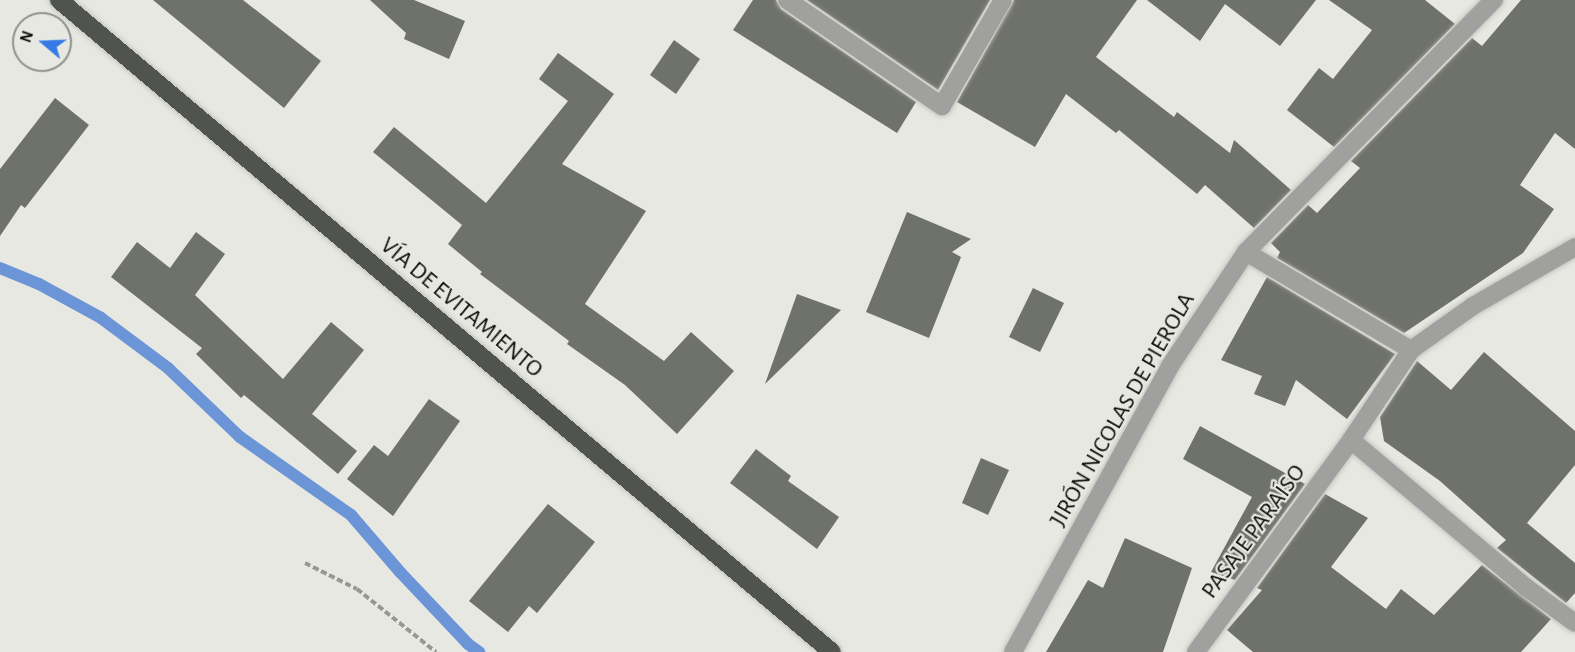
<!DOCTYPE html>
<html>
<head>
<meta charset="utf-8">
<style>
	body { margin:0 }
	#map { position:relative; width:1575px; height:652px; overflow:hidden; background:#e6e8e1; font-family:"Alegreya Sans",sans-serif }
	div>[style] { position:absolute }
	[style*='--x'] { left:calc(var(--x)*1px); top:calc(var(--y)*1px); width:calc(var(--w)*1px); rotate:calc(var(--a)*1deg) }
	.stream>* { height:12px; margin:-6px; padding:0 6px; transform-origin:6px; border-radius:6px; background:#6c95d7 }
	.building>* { inset:0; background:#6f716b }
	.path>* { height:4px; margin-top:-2px; transform-origin:0; background:repeating-linear-gradient(90deg,#979893 0 6px,transparent 0 9px) }
	.roads { filter:drop-shadow(0 0 2px #c3c5bf) drop-shadow(0 0 2px #c3c5bf) }
	.minor>* { height:18px; margin:-9px; padding:0 9px; transform-origin:9px; border-radius:9px; background:#a0a19e }
	.highway>* { height:18px; margin:-9px; padding:0 9px; transform-origin:9px; border-radius:9px; background:#51534e }
	span { translate:-50% -50%; white-space:nowrap; text-align:center; line-height:1.15; -webkit-text-stroke:4.5px #e6e8e1; paint-order:stroke }
	.street-label { font-size:24px; color:#0d0e0b }
	.north { position:absolute; left:12px; top:12px; width:60px; height:60px; box-sizing:border-box; background:#e6e8e1; border:2px solid #8f918b; border-radius:50%; rotate:289deg; font-size:16px; font-weight:700; line-height:24px; text-align:center; color:#0d0e0b }
	.north::after { content:''; display:block; margin:auto; width:21px; height:27px; background:#367ae7; clip-path:polygon(50% 0,100% 100%,50% 72%,0 100%) }
</style>
</head>
<body>
<div id="map">
	<div class="stream">
		<div style="--x:0;--y:268;--w:42;--a:22.3"></div>
		<div style="--x:39;--y:284;--w:71;--a:28.7"></div>
		<div style="--x:101;--y:318;--w:84;--a:36.7"></div>
		<div style="--x:168;--y:368;--w:100;--a:43.8"></div>
		<div style="--x:240;--y:437;--w:136;--a:35.1"></div>
		<div style="--x:351;--y:515;--w:75;--a:49.3"></div>
		<div style="--x:400;--y:572;--w:99;--a:46.6"></div>
		<div style="--x:468;--y:644;--w:14;--a:36"></div>
	</div>
	<div class="building">
		<div style="clip-path:polygon(153px 0,243px 0,321px 61px,284px 108px)"></div>
		<div style="clip-path:polygon(370px 0,414px 0,465px 21px,449px 59px,404px 39px,406px 33px)"></div>
		<div style="clip-path:polygon(753px 0,776px 0,781px 9px,916px 102px,897px 133px,733px 30px)"></div>
		<div style="clip-path:polygon(807px 0,990px 0,938px 90px)"></div>
		<div style="clip-path:polygon(1014px 0,1137px 0,1096px 57px,1174px 117px,1177px 112px,1230px 153px,1234px 140px,1291px 190px,1254px 228px,1205px 185px,1197px 194px,1119px 130px,1116px 133px,1066px 94px,1035px 147px,957px 102px)"></div>
		<div style="clip-path:polygon(1147px 0,1316px 0,1280px 46px,1225px 4px,1200px 41px)"></div>
		<div style="clip-path:polygon(1329px 0,1425px 0,1455px 24px,1334px 147px,1287px 110px,1319px 68px,1333px 79px,1372px 30px)"></div>
		<div style="clip-path:polygon(1521px 0,1575px 0,1575px 149px,1555px 133px,1520px 185px,1554px 209px,1523px 253px,1404px 333px,1277px 258px,1280px 252px,1271px 243px,1308px 205px,1317px 213px,1360px 168px,1351px 161px,1472px 38px,1482px 46px)"></div>
		<div style="clip-path:polygon(674px 40px,700px 59px,676px 94px,650px 75px)"></div>
		<div style="clip-path:polygon(558px 53px,614px 94px,562px 164px,646px 211px,585px 304px,664px 361px,691px 332px,734px 371px,677px 434px,625px 385px,567px 344px,569px 341px,480px 274px,482px 272px,448px 244px,462px 225px,373px 152px,394px 127px,486px 203px,568px 101px,539px 79px)"></div>
		<div style="clip-path:polygon(55px 98px,89px 125px,25px 208px,21px 205px,0 236px,0 169px)"></div>
		<div style="clip-path:polygon(907px 212px,971px 239px,952px 252px,961px 257px,929px 338px,866px 312px)"></div>
		<div style="clip-path:polygon(196px 232px,225px 254px,195px 295px,283px 379px,331px 322px,364px 350px,312px 414px,357px 451px,338px 474px,244px 395px,241px 398px,196px 354px,202px 348px,111px 277px,137px 242px,170px 268px)"></div>
		<div style="clip-path:polygon(1267px 277px,1395px 354px,1347px 419px,1296px 380px,1285px 406px,1254px 394px,1262px 376px,1221px 360px)"></div>
		<div style="clip-path:polygon(1033px 288px,1064px 303px,1040px 352px,1009px 337px)"></div>
		<div style="clip-path:polygon(797px 294px,841px 310px,765px 384px)"></div>
		<div style="clip-path:polygon(1484px 352px,1575px 431px,1575px 465px,1527px 523px,1575px 563px,1575px 593px,1566px 603px,1497px 548px,1506px 540px,1440px 481px,1384px 441px,1380px 417px,1417px 361px,1451px 390px)"></div>
		<div style="clip-path:polygon(429px 399px,460px 421px,393px 516px,347px 479px,374px 445px,388px 456px)"></div>
		<div style="clip-path:polygon(1200px 426px,1305px 484px,1235px 580px,1211px 572px,1252px 497px,1183px 459px)"></div>
		<div style="clip-path:polygon(756px 449px,791px 476px,788px 481px,839px 517px,817px 549px,730px 483px)"></div>
		<div style="clip-path:polygon(981px 458px,1009px 470px,988px 515px,962px 503px)"></div>
		<div style="clip-path:polygon(1325px 494px,1368px 518px,1331px 567px,1386px 609px,1401px 589px,1434px 615px,1482px 565px,1551px 619px,1521px 652px,1253px 652px,1227px 630px,1262px 590px,1257px 588px)"></div>
		<div style="clip-path:polygon(548px 504px,595px 542px,537px 613px,529px 606px,508px 632px,469px 601px)"></div>
		<div style="clip-path:polygon(1125px 538px,1192px 568px,1163px 652px,1046px 652px,1088px 580px,1103px 588px)"></div>
	</div>
	<div class="path">
		<div style="--x:305;--y:563;--w:58;--a:26.6"></div>
		<div style="--x:357;--y:589;--w:101;--a:38.6"></div>
	</div>
	<div class="roads">
		<div class="minor">
			<div style="--x:787;--y:0;--w:188;--a:34.4"></div>
			<div style="--x:942;--y:106;--w:122;--a:-60.1"></div>
			<div style="--x:1246;--y:252;--w:192;--a:30.7"></div>
			<div style="--x:1351;--y:440;--w:230;--a:40.1"></div>
			<div style="--x:1527;--y:588;--w:59;--a:36.1"></div>
			<div style="--x:1013;--y:652;--w:326;--a:-61.2"></div>
			<div style="--x:1170;--y:366;--w:137;--a:-56.3"></div>
			<div style="--x:1246;--y:252;--w:354;--a:-45.5"></div>
			<div style="--x:1196;--y:652;--w:263;--a:-53.8"></div>
			<div style="--x:1351;--y:440;--w:108;--a:-56.3"></div>
			<div style="--x:1411;--y:350;--w:76;--a:-35.4"></div>
			<div style="--x:1473;--y:306;--w:118;--a:-30"></div>
		</div>
		<div class="highway">
			<div style="--x:59;--y:0;--w:1011;--a:40.15"></div>
		</div>
	</div>
	<div class="street-label">
		<span style="left:461px;top:308px;rotate:40deg">VÍA DE EVITAMIENTO</span>
		<span style="left:1123px;top:410px;rotate:-60deg">JIRÓN NICOLAS DE PIEROLA</span>
		<span style="left:1254px;top:532px;rotate:-54deg">PASAJE PARAÍSO</span>
	</div>
	<div class="north">N</div>
</div>
</body>
</html>
